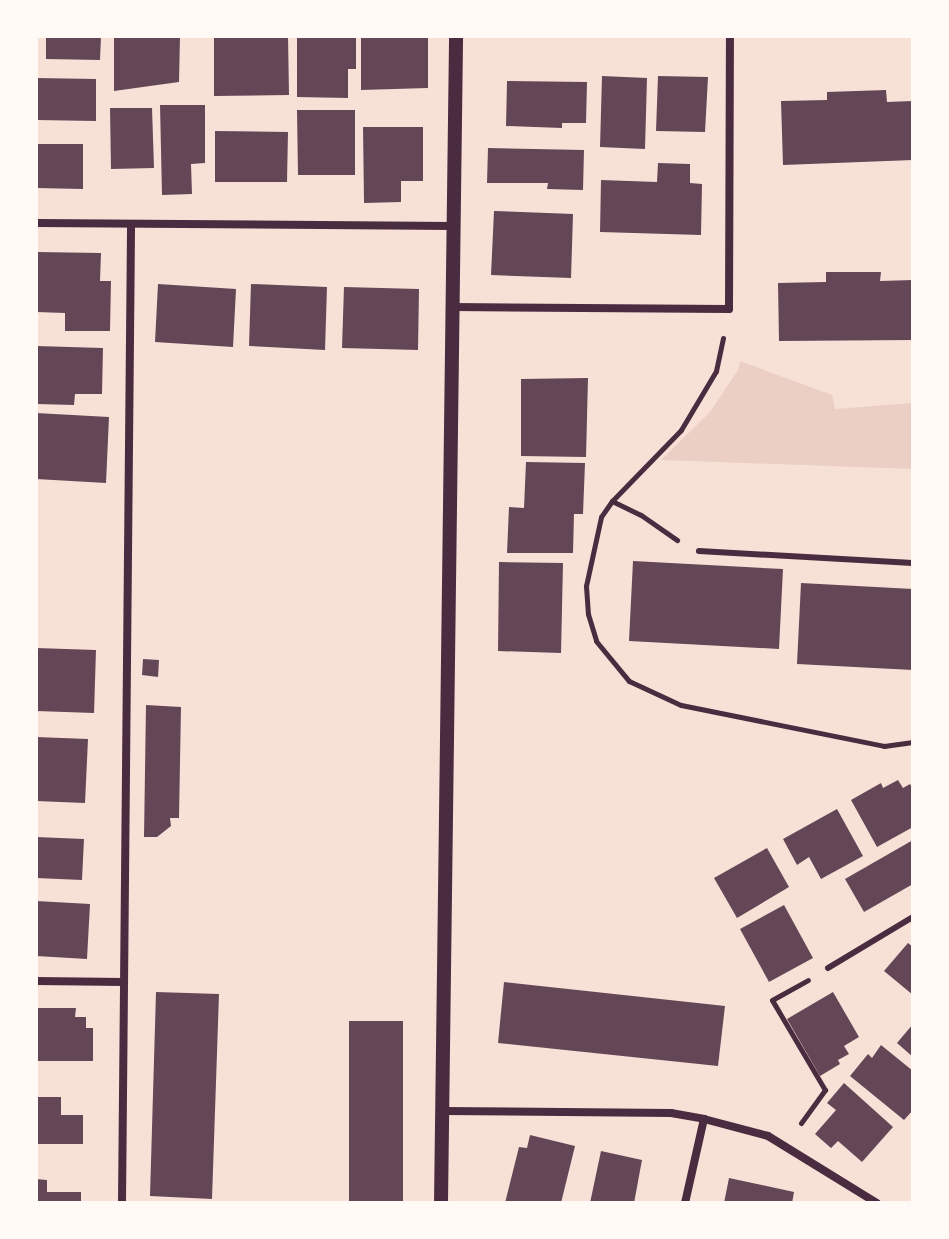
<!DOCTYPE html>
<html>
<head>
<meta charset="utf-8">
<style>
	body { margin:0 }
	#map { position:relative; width:949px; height:1239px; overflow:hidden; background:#f7e1d7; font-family:"PT Sans",sans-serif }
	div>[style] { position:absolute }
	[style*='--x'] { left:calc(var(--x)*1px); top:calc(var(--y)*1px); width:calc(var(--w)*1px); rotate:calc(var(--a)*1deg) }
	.green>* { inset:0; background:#ebcfc5 }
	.building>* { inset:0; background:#644757 }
	.path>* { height:5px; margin:-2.5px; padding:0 2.5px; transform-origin:2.5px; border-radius:2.5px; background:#4a2c40 }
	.service>* { height:6px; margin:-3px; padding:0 3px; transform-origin:3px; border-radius:3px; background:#4a2c40 }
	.minor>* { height:8px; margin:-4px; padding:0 4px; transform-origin:4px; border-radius:4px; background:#4a2c40 }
	.tertiary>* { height:14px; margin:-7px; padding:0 7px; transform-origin:7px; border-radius:7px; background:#4a2c40 }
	span { translate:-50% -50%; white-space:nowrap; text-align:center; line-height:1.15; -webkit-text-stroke:6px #fffaf5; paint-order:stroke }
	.frame { position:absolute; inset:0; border:38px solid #fffaf5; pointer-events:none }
</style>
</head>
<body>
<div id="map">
	<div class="green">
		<div style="clip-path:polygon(740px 361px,832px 395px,835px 409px,913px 403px,913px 469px,661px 460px,710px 412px,738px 370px)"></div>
	</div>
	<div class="building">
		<div style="clip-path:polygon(46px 36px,101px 36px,100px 60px,46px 59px)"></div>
		<div style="clip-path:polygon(114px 36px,180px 36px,179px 82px,114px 91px)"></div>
		<div style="clip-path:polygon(214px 36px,288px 36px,289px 95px,214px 96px)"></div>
		<div style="clip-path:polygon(297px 36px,356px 36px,356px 69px,348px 69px,348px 98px,297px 97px)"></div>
		<div style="clip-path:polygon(361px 36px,428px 36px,428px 88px,361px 90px)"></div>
		<div style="clip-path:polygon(602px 76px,647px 78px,645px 149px,600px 147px)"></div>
		<div style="clip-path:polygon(658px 76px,708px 77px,705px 132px,656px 131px)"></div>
		<div style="clip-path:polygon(36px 78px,96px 79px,96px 121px,36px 120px)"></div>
		<div style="clip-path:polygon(507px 81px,587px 82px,586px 123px,562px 123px,562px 128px,506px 126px)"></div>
		<div style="clip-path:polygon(886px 90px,887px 102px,913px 101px,913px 160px,783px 165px,781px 101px,827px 100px,827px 92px)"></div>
		<div style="clip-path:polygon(160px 105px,205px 105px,205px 163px,191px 164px,192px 194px,162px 195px)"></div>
		<div style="clip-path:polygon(110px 108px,152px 108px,154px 168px,111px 169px)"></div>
		<div style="clip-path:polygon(297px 110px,355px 110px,355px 175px,298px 175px)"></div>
		<div style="clip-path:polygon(363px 127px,423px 127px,423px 181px,401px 181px,401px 202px,364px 203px)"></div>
		<div style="clip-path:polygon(215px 131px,288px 132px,287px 182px,215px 182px)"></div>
		<div style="clip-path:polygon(36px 144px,83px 144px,83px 189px,36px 188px)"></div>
		<div style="clip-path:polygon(488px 148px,584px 150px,583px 190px,547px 189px,548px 183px,487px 183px)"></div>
		<div style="clip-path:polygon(658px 163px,690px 164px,690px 183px,702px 184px,701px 235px,600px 232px,601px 180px,657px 182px)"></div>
		<div style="clip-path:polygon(494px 211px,573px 214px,571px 278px,491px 275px)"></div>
		<div style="clip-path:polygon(36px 252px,101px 253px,100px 281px,111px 281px,110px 331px,65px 331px,65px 313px,36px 312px)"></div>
		<div style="clip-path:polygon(826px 272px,881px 272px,880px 281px,913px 280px,913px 340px,779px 341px,778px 283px,826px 282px)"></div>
		<div style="clip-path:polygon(158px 284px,236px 289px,233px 347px,155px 342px)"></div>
		<div style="clip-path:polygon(251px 284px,327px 287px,325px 350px,249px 346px)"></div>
		<div style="clip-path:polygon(344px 287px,419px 289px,418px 350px,342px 348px)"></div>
		<div style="clip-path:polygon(36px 346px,103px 348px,102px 394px,75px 394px,74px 405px,36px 404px)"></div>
		<div style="clip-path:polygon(588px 378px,586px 457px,521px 456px,521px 379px)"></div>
		<div style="clip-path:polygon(36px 413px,109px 417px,106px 483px,36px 479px)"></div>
		<div style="clip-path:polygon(526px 462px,585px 463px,583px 514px,574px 514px,573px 553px,507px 553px,509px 507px,524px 508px)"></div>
		<div style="clip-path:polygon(633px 561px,783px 569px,779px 649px,629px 641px)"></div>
		<div style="clip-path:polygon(499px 562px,563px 563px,561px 653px,498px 651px)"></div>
		<div style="clip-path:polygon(801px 583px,913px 589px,913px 670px,797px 664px)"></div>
		<div style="clip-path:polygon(36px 648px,96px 650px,94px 713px,36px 711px)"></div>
		<div style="clip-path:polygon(143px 659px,159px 660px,158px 677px,142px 675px)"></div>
		<div style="clip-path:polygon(146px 705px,181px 707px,179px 818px,170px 818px,171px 826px,157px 837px,144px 837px)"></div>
		<div style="clip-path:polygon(36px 737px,88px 739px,85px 803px,36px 801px)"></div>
		<div style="clip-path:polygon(898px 780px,903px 788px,910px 784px,913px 789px,913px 827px,877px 847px,851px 800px,881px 783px,883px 788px)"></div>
		<div style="clip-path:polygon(837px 809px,863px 856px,821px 879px,809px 857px,797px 865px,783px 839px)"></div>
		<div style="clip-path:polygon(36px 837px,84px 839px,82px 880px,36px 878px)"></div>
		<div style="clip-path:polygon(913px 840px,913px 884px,864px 912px,845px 879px)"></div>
		<div style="clip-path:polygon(767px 848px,789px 887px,737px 918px,714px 878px)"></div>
		<div style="clip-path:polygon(36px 901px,90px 904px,87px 959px,36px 956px)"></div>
		<div style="clip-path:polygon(784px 905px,813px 958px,769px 982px,740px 929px)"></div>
		<div style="clip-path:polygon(908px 943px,913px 947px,913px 995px,884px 971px)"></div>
		<div style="clip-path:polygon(504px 982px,725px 1006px,718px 1066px,498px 1043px)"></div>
		<div style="clip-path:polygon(156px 992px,219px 994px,212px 1199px,150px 1196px)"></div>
		<div style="clip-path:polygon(833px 992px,859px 1037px,844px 1046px,849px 1054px,838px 1060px,840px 1064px,820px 1076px,787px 1019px)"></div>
		<div style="clip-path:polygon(36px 1008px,76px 1008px,75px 1017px,86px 1017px,86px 1028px,93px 1028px,93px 1061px,36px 1061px)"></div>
		<div style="clip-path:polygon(349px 1021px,403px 1021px,403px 1203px,349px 1203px)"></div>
		<div style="clip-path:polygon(913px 1024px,913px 1057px,897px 1043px)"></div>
		<div style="clip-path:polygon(881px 1045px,913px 1071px,913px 1110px,904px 1120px,850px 1076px,868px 1054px,872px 1058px)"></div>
		<div style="clip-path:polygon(844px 1083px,893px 1127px,862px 1162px,838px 1141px,831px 1148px,815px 1134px,836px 1110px,827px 1103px)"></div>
		<div style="clip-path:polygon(36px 1097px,61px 1097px,61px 1115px,83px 1115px,83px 1144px,36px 1144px)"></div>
		<div style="clip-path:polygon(530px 1135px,575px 1146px,561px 1203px,505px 1203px,519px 1147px,527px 1148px)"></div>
		<div style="clip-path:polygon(601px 1151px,642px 1160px,634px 1203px,590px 1203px)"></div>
		<div style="clip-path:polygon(729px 1178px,794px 1192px,792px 1203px,724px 1203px)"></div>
		<div style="clip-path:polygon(36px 1179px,47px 1180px,47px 1192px,81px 1192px,81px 1203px,36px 1203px)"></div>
	</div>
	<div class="path">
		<div style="--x:723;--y:338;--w:34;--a:102"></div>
		<div style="--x:716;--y:371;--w:69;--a:120.7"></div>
		<div style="--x:681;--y:430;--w:99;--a:134.2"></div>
		<div style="--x:612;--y:501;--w:19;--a:125"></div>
		<div style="--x:601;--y:517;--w:71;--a:102.3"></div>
		<div style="--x:586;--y:586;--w:28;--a:86"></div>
		<div style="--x:588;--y:614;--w:28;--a:73"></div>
		<div style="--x:596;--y:641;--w:52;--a:50.5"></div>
		<div style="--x:629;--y:681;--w:57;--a:24.8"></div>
		<div style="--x:681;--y:705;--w:207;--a:11.4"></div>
		<div style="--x:884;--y:746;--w:29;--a:-8"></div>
		<div style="--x:612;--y:501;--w:32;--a:26"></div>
		<div style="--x:641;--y:515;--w:44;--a:34.8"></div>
		<div style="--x:801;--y:1123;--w:41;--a:-54"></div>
		<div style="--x:825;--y:1090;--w:104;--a:-120.5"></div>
		<div style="--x:772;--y:1000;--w:41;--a:-29.1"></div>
	</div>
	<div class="service">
		<div style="--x:699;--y:551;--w:214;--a:3.2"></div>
		<div style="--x:828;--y:968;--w:99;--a:-31"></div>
	</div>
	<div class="minor">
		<div style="--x:36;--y:223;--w:417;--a:0.4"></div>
		<div style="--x:451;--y:307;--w:278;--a:0.4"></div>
		<div style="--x:729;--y:309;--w:273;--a:-89.8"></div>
		<div style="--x:36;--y:981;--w:88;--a:0.7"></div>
		<div style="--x:443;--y:1111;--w:228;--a:0.5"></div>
		<div style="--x:671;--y:1113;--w:34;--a:10"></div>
		<div style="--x:704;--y:1119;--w:66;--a:14.9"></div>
		<div style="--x:768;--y:1136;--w:128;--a:31.6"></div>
		<div style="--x:122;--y:1203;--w:979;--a:-89.47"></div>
		<div style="--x:685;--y:1203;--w:86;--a:-77.3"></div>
	</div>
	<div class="tertiary">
		<div style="--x:441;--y:1203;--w:1167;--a:-89.26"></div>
	</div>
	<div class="frame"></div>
</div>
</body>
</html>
